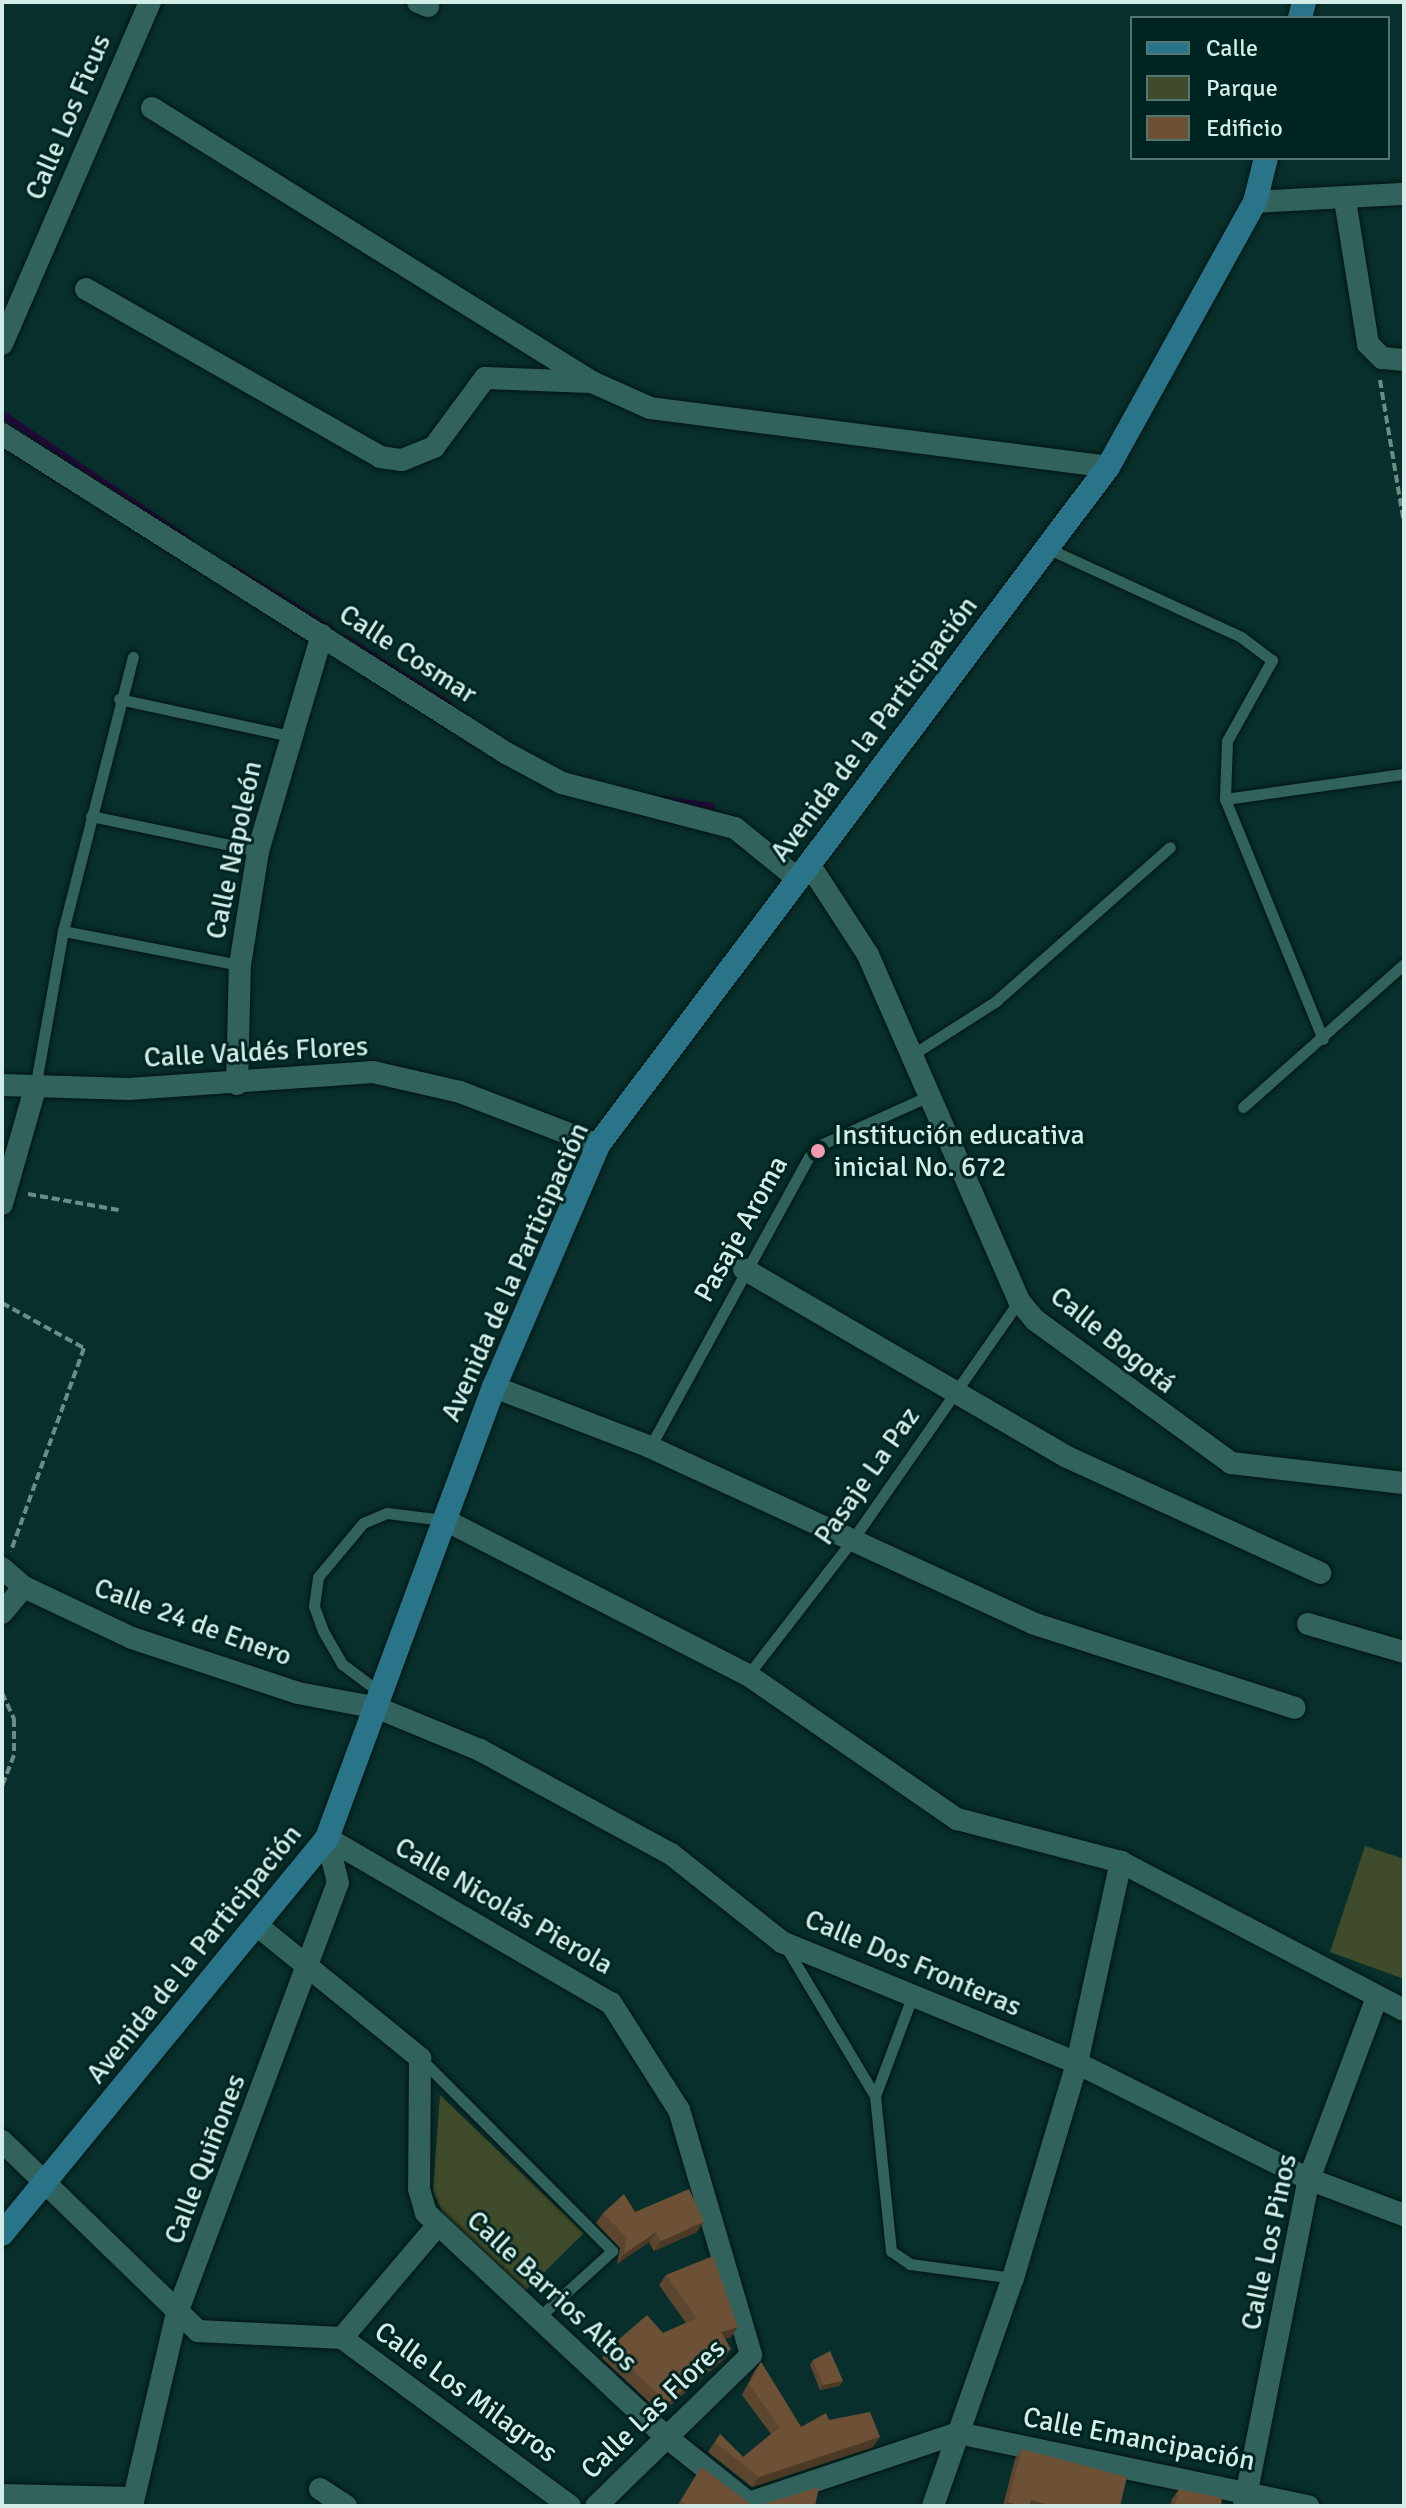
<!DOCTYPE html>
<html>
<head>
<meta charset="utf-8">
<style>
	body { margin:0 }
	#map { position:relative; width:1406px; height:2508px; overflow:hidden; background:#082f2b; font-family:Signika,sans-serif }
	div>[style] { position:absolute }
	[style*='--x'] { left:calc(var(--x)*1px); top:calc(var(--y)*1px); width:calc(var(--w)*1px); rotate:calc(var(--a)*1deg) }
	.green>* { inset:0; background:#3f4b2a }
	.stream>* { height:7px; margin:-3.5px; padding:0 3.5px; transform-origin:3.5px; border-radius:3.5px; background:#220a37 }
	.path>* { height:4px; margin-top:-2px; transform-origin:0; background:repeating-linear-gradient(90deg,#6c8c88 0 8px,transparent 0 12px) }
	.roads { filter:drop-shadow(0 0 2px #001513) drop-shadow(0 0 2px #001513) }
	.service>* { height:11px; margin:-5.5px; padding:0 5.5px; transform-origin:5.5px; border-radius:5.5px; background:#32625c }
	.minor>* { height:22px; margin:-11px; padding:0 11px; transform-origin:11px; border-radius:11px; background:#32625c }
	.secondary>* { height:24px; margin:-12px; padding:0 12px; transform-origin:12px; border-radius:12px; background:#2a748a }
	.wall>* { inset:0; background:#5d462f }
	.shaded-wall>* { inset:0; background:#4c3926 }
	.building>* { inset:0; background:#6c5137 }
	.dots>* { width:22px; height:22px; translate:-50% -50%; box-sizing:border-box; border:4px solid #002521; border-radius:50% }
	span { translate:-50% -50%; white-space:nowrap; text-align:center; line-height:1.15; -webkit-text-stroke:6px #002521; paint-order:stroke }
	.street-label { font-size:28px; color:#d4ede9 }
	.poi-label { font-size:28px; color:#d4ede9 }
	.left { translate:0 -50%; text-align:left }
	.frame { position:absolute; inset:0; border:4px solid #d4ede9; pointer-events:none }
	.legend { position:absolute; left:1130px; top:16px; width:260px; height:144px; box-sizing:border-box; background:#002521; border:2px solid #557571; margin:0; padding:10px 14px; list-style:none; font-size:24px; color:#d4ede9 }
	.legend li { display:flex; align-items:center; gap:16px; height:40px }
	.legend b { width:40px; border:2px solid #557571 }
</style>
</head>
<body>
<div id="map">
	<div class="green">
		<div style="clip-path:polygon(1365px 1846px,1404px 1859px,1404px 1979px,1330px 1952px)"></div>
		<div style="clip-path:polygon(440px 2095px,584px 2233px,525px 2291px,444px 2215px,433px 2191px)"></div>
	</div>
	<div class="stream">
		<div style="--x:2;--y:414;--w:225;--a:34"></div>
		<div style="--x:233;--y:568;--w:115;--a:31.9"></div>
		<div style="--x:345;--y:638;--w:123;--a:32.4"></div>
		<div style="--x:663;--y:799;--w:49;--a:8.1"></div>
	</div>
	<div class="path">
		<div style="--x:1380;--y:380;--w:145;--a:80.5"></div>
		<div style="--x:28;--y:1194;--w:92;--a:10"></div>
		<div style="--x:2;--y:1303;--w:94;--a:28.8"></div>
		<div style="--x:84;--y:1348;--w:216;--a:109.8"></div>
		<div style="--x:2;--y:1693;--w:29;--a:65"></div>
		<div style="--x:14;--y:1719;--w:36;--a:90"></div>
		<div style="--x:14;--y:1755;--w:33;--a:111"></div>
		<div style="--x:2;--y:1822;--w:55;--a:90"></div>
	</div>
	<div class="roads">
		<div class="service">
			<div style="--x:1049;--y:549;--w:211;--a:24.6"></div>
			<div style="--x:1241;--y:637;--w:39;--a:37"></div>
			<div style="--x:1272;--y:660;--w:93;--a:119.1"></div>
			<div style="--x:1227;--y:741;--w:58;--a:92"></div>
			<div style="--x:1225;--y:799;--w:259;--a:67.8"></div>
			<div style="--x:119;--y:699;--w:175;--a:12.2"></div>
			<div style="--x:1225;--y:799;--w:181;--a:-8"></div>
			<div style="--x:91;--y:816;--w:171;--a:11.8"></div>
			<div style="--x:63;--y:931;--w:180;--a:10.9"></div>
			<div style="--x:912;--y:1055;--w:100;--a:-32.7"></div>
			<div style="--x:996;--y:1001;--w:232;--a:-41.5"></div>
			<div style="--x:35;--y:1088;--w:159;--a:-79.9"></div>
			<div style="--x:63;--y:931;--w:283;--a:-75.7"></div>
			<div style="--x:1243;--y:1107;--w:215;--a:-41.6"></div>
			<div style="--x:650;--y:1447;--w:331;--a:-61.3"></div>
			<div style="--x:809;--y:1157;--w:14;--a:-51"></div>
			<div style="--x:818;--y:1146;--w:124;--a:-24.3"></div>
			<div style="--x:748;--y:1675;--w:172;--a:-52.3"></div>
			<div style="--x:853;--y:1539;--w:290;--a:-55.1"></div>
			<div style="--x:382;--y:1694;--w:50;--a:-143.1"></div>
			<div style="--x:342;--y:1664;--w:38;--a:-120"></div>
			<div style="--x:323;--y:1631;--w:27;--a:-110"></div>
			<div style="--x:314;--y:1606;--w:29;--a:-82"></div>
			<div style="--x:318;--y:1577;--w:70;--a:-50.2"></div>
			<div style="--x:363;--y:1523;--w:26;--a:-23"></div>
			<div style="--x:387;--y:1513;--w:57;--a:7"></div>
			<div style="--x:787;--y:1949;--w:171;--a:59.1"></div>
			<div style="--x:875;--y:2096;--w:156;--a:84.1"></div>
			<div style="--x:891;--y:2251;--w:23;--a:34"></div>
			<div style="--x:910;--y:2264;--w:104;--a:7.7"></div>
			<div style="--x:421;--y:2059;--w:271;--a:45.1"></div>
			<div style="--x:612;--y:2251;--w:100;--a:137.8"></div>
			<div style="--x:875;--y:2096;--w:106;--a:-69.5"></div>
		</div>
		<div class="minor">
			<div style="--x:418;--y:2;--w:11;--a:22"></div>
			<div style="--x:152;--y:108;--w:518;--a:31.91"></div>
			<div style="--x:592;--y:382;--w:64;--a:24.1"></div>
			<div style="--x:650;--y:408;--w:462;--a:7.3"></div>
			<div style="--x:1345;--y:200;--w:146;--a:80.9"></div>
			<div style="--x:1368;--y:344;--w:20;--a:45"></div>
			<div style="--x:1382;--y:358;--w:22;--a:5"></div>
			<div style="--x:1255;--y:202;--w:149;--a:-3.1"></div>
			<div style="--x:86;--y:289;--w:339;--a:29.7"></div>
			<div style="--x:380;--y:457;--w:22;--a:8"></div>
			<div style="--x:402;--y:460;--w:35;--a:-22"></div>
			<div style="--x:434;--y:447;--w:86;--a:-53.5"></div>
			<div style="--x:485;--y:378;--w:106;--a:2.2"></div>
			<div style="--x:2;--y:344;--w:373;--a:-66.6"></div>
			<div style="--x:2;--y:434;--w:596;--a:32.33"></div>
			<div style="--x:506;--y:753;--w:64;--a:28.2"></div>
			<div style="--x:562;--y:783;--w:179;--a:14.6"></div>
			<div style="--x:735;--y:828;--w:81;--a:39"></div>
			<div style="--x:809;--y:864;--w:108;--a:57"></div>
			<div style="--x:868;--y:955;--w:378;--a:66.4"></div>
			<div style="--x:1019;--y:1301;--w:25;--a:50"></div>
			<div style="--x:1035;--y:1320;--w:243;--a:36.1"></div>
			<div style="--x:1231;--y:1463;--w:174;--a:6.6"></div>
			<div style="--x:237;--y:1084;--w:119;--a:-88.6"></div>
			<div style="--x:240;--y:965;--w:115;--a:-81"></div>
			<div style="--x:258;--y:851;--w:225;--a:-73.5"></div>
			<div style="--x:2;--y:1085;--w:127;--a:1.8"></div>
			<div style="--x:129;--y:1089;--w:245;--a:-4"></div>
			<div style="--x:373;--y:1072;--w:89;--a:12.9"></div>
			<div style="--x:460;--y:1092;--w:148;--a:21"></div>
			<div style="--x:2;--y:1204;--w:120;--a:-74"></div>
			<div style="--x:744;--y:1269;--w:371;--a:30.2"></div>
			<div style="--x:1065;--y:1456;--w:281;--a:24.6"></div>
			<div style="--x:494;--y:1387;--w:167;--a:21"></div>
			<div style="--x:650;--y:1447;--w:421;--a:24.7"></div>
			<div style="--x:1032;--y:1623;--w:276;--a:17.9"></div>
			<div style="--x:445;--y:1520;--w:340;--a:27.1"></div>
			<div style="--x:748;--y:1675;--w:254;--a:34.6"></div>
			<div style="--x:957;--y:1819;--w:170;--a:14.7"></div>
			<div style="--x:1121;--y:1862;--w:319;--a:27.6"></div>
			<div style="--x:2;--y:1568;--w:29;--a:41"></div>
			<div style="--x:2;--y:1613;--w:34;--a:-50"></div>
			<div style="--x:24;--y:1587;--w:119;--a:25.3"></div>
			<div style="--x:132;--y:1638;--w:175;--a:18.3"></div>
			<div style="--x:298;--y:1693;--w:81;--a:10.6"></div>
			<div style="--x:378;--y:1708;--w:110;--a:22.4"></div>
			<div style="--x:480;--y:1750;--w:217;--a:28.6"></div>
			<div style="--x:671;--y:1854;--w:142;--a:38.4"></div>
			<div style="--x:782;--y:1942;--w:319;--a:22.3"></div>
			<div style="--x:1077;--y:2063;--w:259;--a:26.6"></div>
			<div style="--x:1309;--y:2179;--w:102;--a:20.8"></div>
			<div style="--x:1308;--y:1624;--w:100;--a:16.3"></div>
			<div style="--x:327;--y:1838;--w:328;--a:30.2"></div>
			<div style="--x:611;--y:2003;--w:127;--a:57.6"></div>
			<div style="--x:679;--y:2110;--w:255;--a:73.6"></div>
			<div style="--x:751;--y:2355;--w:216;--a:135.7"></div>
			<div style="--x:259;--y:1927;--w:208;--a:39.1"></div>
			<div style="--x:420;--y:2058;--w:131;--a:90.4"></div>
			<div style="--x:419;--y:2189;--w:25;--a:74"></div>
			<div style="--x:426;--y:2213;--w:325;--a:43"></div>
			<div style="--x:664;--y:2435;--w:109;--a:38.7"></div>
			<div style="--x:749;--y:2503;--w:220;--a:-18.5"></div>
			<div style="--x:958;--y:2433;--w:358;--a:11.8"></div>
			<div style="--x:2;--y:2141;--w:273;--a:44.1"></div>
			<div style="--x:198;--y:2331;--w:144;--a:2.8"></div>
			<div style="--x:342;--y:2338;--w:283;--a:36.4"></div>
			<div style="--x:342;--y:2338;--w:147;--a:-49.7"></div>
			<div style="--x:320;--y:2489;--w:31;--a:33"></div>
			<div style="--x:2;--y:2495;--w:129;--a:1.3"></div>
			<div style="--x:132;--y:2506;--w:198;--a:-76.9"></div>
			<div style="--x:177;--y:2313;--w:459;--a:-69.5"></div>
			<div style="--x:338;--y:1883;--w:46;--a:-103.7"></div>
			<div style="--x:933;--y:2506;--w:242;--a:-70.7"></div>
			<div style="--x:1013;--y:2278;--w:224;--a:-73.4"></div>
			<div style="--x:1077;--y:2063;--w:206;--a:-77.7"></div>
			<div style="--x:1244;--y:2506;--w:333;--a:-78.8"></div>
			<div style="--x:1309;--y:2179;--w:194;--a:-69.5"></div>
		</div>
		<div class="secondary">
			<div style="--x:1300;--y:18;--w:16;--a:-76"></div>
			<div style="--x:2;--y:2234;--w:512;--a:-50.62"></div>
			<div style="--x:327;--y:1838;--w:481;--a:-69.7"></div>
			<div style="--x:494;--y:1387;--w:263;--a:-66.7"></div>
			<div style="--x:598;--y:1145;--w:848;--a:-53.05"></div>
			<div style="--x:1108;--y:467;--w:303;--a:-61"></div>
			<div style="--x:1255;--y:202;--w:45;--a:-76"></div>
		</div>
	</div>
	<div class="wall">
		<div style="clip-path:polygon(635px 2212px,697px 2232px,654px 2251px,649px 2242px,617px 2264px,620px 2248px,596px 2223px,603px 2213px)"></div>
		<div style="clip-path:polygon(666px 2275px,738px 2327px,731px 2337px,725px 2339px,724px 2359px,661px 2413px,602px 2358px,609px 2348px,663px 2333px,686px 2323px,659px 2285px)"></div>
		<div style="clip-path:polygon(813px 2360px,843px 2381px,839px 2386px,820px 2390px,810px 2365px)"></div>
		<div style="clip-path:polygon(761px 2362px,801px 2427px,829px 2420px,873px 2447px,752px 2487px,708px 2452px,720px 2434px,743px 2457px,771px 2434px,742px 2395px,754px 2372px)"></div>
		<div style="clip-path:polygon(1022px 2449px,1120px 2506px,1003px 2506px,1015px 2459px)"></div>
		<div style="clip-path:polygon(701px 2467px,753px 2506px,677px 2506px)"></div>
		<div style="clip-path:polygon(1179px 2489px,1221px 2506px,1170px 2506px,1172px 2499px)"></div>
	</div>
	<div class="shaded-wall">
		<div style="clip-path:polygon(704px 2222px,697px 2232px,654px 2251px,661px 2241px)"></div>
		<div style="clip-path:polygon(656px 2232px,649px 2242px,617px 2264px,624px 2254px)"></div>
		<div style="clip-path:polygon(738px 2327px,731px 2337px,714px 2342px,721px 2332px)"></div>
		<div style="clip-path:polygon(731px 2349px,724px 2359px,661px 2413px,668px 2403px)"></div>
		<div style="clip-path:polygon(843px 2381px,839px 2386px,820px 2390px,823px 2385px)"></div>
		<div style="clip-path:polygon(880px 2437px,873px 2447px,752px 2487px,759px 2477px)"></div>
		<div style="clip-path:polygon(1031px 2500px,1052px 2506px,1027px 2506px)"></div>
		<div style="clip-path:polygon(1008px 2502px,1022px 2506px,1005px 2506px)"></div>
	</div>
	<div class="building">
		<div style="clip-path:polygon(689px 2189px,704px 2222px,661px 2241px,656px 2232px,624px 2254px,627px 2238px,603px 2213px,624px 2194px,635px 2212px)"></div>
		<div style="clip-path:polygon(713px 2256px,738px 2327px,721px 2332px,731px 2349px,668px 2403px,609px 2348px,647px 2315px,663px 2333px,697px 2318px,666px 2275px)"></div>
		<div style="clip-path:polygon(830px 2351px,843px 2381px,823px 2385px,813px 2360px)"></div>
		<div style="clip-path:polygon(761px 2362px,801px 2427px,826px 2413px,829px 2420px,870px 2412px,880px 2437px,759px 2477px,715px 2442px,720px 2434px,743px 2457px,780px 2427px,749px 2385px)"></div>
		<div style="clip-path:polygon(1022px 2449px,1127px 2477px,1120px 2506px,1052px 2506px,1031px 2500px,1029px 2506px,1022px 2506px,1008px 2502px)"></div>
		<div style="clip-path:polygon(701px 2467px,753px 2506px,690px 2506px,681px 2501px)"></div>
		<div style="clip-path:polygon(819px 2487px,815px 2506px,757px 2506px)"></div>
		<div style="clip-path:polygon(1179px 2489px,1222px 2498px,1221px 2506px,1175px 2506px)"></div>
	</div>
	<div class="dots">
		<div style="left:818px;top:1151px;background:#f29aae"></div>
	</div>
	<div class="street-label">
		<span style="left:68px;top:117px;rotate:-67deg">Calle Los Ficus</span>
		<span style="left:408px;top:654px;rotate:33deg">Calle Cosmar</span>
		<span style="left:874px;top:729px;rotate:-53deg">Avenida de la Participación</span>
		<span style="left:234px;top:850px;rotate:-78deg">Calle Napoleón</span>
		<span style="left:256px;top:1052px;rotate:-3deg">Calle Valdés Flores</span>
		<span style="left:741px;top:1229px;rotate:-61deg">Pasaje Aroma</span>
		<span style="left:515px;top:1272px;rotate:-66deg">Avenida de la Participación</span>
		<span style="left:1113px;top:1340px;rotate:39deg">Calle Bogotá</span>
		<span style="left:867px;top:1476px;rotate:-55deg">Pasaje La Paz</span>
		<span style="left:193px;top:1622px;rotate:20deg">Calle 24 de Enero</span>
		<span style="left:504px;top:1906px;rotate:30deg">Calle Nicolás Pierola</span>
		<span style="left:194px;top:1954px;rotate:-51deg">Avenida de la Participación</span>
		<span style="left:913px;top:1963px;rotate:23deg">Calle Dos Fronteras</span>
		<span style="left:205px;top:2159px;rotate:-69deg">Calle Quiñones</span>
		<span style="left:1269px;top:2242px;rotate:-78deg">Calle Los Pinos</span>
		<span style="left:552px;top:2291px;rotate:43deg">Calle Barrios Altos</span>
		<span style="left:466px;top:2392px;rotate:36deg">Calle Los Milagros</span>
		<span style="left:653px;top:2409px;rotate:-44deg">Calle Las Flores</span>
		<span style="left:1139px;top:2439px;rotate:11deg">Calle Emancipación</span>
	</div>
	<div class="poi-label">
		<span class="left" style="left:834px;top:1151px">Institución educativa<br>inicial No. 672</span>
	</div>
	<div class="frame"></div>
	<ul class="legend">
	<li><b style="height:10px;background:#2a748a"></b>Calle</li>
	<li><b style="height:22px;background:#3f4b2a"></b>Parque</li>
	<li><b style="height:22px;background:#6c5137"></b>Edificio</li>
	</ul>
</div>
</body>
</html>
